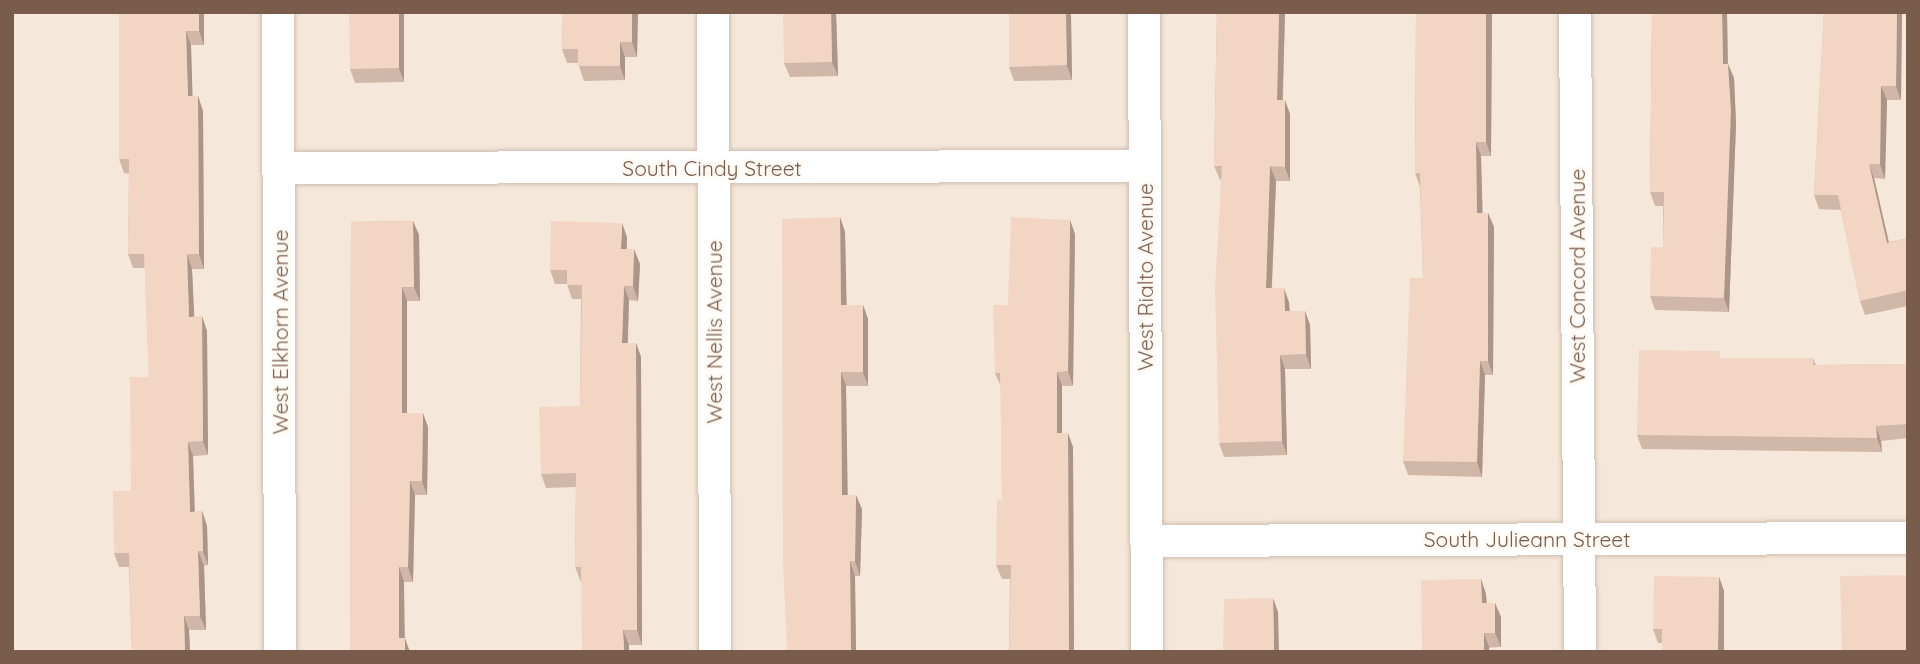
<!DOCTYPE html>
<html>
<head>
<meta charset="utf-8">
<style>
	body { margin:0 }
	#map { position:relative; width:1920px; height:664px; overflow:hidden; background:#fdf6ec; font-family:Quicksand,sans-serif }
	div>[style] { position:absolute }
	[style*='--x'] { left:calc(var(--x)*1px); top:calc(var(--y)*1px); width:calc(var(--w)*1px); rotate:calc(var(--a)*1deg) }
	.residential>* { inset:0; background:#f5e8da }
	.roads { filter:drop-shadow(0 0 2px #d1beb0) drop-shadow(0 0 2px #d1beb0) }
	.street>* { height:32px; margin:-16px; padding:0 16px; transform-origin:16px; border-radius:16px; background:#fff }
	.wall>* { inset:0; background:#d1b7a8 }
	.shaded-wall>* { inset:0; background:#aa9588 }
	.building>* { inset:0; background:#f3d5c3 }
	span { translate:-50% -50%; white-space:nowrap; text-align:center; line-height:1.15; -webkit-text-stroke:6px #fffaf3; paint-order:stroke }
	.street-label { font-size:21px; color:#7a5c4d }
	.frame { position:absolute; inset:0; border:14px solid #7a5c4d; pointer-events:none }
</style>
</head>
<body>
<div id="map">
	<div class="residential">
		<div style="clip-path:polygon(12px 12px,1908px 12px,1908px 652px,12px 652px)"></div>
	</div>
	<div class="roads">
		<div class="street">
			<div style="--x:278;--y:12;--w:640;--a:89.82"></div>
			<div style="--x:713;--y:12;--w:640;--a:89.82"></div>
			<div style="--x:1144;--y:12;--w:640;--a:89.73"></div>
			<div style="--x:1575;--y:12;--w:640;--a:89.55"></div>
			<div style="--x:279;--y:168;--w:865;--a:-0.13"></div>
			<div style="--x:1146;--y:541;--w:762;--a:-0.23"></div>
		</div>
	</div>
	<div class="wall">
		<div style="clip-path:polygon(119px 12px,204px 12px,204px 45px,191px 45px,192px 96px,198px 96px,203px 111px,204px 269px,192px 269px,194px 317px,207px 331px,208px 455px,193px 456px,195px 512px,202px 511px,207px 526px,208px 565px,204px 566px,206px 630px,189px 630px,190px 652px,132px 652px,129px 567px,119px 567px,114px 553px,131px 491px,149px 377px,145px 268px,133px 268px,128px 254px,129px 174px,124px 173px,119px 159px)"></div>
		<div style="clip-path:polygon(404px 12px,404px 82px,355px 83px,350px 69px)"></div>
		<div style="clip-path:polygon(563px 12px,638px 12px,637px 57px,625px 57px,625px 80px,584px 81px,578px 63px,567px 63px,562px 49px)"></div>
		<div style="clip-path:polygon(836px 12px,838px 76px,790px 77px,784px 63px)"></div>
		<div style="clip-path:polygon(1217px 12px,1285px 12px,1283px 100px,1290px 114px,1290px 181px,1276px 181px,1272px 288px,1289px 302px,1290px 311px,1305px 311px,1310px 325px,1311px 369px,1285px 369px,1287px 455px,1224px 457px,1219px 443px,1221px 180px,1220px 180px,1214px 166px)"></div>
		<div style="clip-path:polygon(1416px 12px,1492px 12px,1491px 156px,1481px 156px,1482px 213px,1488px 213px,1494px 227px,1493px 375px,1485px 375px,1482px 477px,1408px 475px,1403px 461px,1423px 278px,1420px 187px,1415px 173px)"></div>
		<div style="clip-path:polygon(1652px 12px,1727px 12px,1728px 64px,1734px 78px,1736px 124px,1729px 312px,1655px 310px,1650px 296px,1663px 247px,1663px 206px,1655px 206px,1650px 192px)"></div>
		<div style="clip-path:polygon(1824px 12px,1902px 12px,1901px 100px,1887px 100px,1885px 179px,1874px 178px,1889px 242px,1908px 238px,1908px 306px,1865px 315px,1860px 301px,1841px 210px,1819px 209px,1814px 195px)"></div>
		<div style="clip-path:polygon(1071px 15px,1072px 80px,1014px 81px,1009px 67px)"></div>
		<div style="clip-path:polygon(840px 217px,845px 232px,846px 305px,863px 305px,868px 319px,868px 386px,846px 386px,847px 495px,862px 509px,860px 576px,855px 576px,856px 652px,787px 652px)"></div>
		<div style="clip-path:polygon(413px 221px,419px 235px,420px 301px,407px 301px,407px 413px,428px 427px,427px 495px,415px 495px,413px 582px,404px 582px,404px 638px,350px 652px,351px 222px)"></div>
		<div style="clip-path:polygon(1075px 234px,1073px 386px,1062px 386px,1062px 433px,1073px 447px,1074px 652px,1009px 652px,1010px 579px,1002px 579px,996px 565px,1002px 500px,1001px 387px,995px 373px,1008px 305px)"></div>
		<div style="clip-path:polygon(627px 237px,627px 249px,640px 264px,638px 301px,629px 300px,628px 343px,636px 343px,641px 357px,642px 645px,629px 645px,581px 582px,575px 567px,576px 487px,546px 488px,541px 474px,580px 406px,581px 299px,572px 299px,567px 284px,555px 284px,550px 270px)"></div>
		<div style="clip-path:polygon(1722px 358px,1813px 358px,1816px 365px,1908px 364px,1908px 438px,1881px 441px,1882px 452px,1642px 449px,1637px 435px)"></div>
		<div style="clip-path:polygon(1719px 577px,1724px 591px,1724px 652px,1662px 652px,1662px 643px,1658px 643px,1653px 629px)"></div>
		<div style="clip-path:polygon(1481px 579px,1486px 594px,1487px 603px,1495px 603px,1501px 617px,1501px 647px,1422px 652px)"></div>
	</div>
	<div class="shaded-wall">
		<div style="clip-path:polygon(199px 12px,204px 12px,204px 45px,199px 31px)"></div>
		<div style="clip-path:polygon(399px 12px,404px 12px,404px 82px,399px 68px)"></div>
		<div style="clip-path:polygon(632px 12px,638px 12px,637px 57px,632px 42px)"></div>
		<div style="clip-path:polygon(831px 12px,836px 12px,838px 76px,832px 62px)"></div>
		<div style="clip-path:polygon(1065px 12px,1069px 12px,1071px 15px,1072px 80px,1067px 65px)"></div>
		<div style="clip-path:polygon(1279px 12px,1285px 12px,1282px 114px,1277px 100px)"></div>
		<div style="clip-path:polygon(1486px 12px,1492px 12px,1491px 156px,1486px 142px)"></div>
		<div style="clip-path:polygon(1722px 12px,1727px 12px,1728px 78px,1723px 64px)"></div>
		<div style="clip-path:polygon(1897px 12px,1902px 12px,1901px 100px,1896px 86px)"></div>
		<div style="clip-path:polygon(186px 31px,191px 45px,193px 110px,188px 96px)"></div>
		<div style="clip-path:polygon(620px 42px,625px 57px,625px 80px,620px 66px)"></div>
		<div style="clip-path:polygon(1728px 64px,1734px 78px,1736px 124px,1729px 312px,1724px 298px)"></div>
		<div style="clip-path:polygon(1881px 86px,1887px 100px,1885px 179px,1880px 164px)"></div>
		<div style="clip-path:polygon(198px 96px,203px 111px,204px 269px,199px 254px)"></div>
		<div style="clip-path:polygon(1285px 100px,1290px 114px,1290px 181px,1285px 167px)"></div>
		<div style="clip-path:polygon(1476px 142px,1481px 156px,1483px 227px,1477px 213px)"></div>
		<div style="clip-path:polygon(1869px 164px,1874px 178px,1892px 257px,1887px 243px)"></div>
		<div style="clip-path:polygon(1270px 166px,1276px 181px,1271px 302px,1266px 288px)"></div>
		<div style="clip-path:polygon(1488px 213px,1494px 227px,1493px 375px,1488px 361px)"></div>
		<div style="clip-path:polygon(840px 217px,845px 232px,847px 319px,841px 305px)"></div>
		<div style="clip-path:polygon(1070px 220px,1075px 234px,1073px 386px,1068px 371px)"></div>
		<div style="clip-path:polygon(413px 221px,419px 235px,420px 301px,414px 287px)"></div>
		<div style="clip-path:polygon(622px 223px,627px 237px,626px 263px,621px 249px)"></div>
		<div style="clip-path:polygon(634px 249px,640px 264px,638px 301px,633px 286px)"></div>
		<div style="clip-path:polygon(187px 254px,192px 269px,195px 331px,189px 317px)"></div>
		<div style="clip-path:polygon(624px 286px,629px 300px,627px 357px,622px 343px)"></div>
		<div style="clip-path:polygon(402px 287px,407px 301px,407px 427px,402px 413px)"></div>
		<div style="clip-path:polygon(1284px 288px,1289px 302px,1290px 326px,1285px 311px)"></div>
		<div style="clip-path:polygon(863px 305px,868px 319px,868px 386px,863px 372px)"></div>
		<div style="clip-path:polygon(1305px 311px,1310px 325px,1311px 369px,1306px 354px)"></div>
		<div style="clip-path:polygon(202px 316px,207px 331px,208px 455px,203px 441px)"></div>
		<div style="clip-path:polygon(636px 343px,641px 357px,642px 645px,637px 630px)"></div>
		<div style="clip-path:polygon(1280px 355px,1285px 369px,1287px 455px,1282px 441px)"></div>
		<div style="clip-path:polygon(1480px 361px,1485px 375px,1482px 477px,1477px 462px)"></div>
		<div style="clip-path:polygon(841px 372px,846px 386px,848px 509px,842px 495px)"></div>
		<div style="clip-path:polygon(1057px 372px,1062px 386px,1062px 448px,1057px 433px)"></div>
		<div style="clip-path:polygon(423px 413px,428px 427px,427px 495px,422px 481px)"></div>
		<div style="clip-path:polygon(1876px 426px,1881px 441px,1882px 452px,1877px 438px)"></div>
		<div style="clip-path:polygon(1068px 433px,1073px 447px,1074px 652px,1069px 652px)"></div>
		<div style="clip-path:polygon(188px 442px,193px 456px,195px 526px,190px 512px)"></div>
		<div style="clip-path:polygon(410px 481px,415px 495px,413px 582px,408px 567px)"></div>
		<div style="clip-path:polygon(856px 495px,862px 509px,860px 576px,855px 561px)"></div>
		<div style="clip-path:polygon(202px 511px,207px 526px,208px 565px,203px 551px)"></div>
		<div style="clip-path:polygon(198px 551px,204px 566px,206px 630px,200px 616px)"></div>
		<div style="clip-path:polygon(850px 561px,855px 576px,856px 652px,851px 652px)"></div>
		<div style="clip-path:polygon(399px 567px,404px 582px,405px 652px,399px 638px)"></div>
		<div style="clip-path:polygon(1719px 577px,1724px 591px,1724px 652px,1718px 652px)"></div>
		<div style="clip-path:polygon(1481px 579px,1486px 594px,1487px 617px,1482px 603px)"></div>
		<div style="clip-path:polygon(1273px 598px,1278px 612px,1279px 652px,1274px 652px)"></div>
		<div style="clip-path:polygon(1495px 603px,1501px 617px,1501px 647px,1495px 633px)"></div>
		<div style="clip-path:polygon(184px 616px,189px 630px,190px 652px,185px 652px)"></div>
		<div style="clip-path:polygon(623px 630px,629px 645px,629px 652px,624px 652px)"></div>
		<div style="clip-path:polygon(1484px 633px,1489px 647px,1489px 652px,1484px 652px)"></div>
		<div style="clip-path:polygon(405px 638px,410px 652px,405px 652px)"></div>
	</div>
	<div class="building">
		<div style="clip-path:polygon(119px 12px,199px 12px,199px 31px,186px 31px,188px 96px,198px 96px,199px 254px,187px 254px,189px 317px,202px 316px,203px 441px,188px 442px,190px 512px,202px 511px,203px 551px,198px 551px,200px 616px,184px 616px,185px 652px,132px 652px,129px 553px,114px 553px,113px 491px,131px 491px,130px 377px,149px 377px,144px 254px,128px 254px,129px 159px,119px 159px)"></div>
		<div style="clip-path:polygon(349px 12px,399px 12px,399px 68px,350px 69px)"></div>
		<div style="clip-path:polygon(563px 12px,632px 12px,632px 42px,620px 42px,620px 66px,578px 66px,578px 49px,562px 49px)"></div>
		<div style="clip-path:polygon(783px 12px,831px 12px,832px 62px,784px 63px)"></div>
		<div style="clip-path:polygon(1009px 12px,1066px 12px,1067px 65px,1009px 67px)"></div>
		<div style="clip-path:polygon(1217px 12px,1279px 12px,1277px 100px,1285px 100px,1285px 167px,1270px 166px,1266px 288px,1284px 288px,1285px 311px,1305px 311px,1306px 354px,1280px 355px,1282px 441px,1219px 443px,1215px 289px,1222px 166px,1214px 166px)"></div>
		<div style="clip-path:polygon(1416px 12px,1486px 12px,1486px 142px,1476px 142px,1477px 213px,1488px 213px,1488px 361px,1480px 361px,1477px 462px,1403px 461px,1410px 278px,1423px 278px,1420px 173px,1415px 173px)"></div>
		<div style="clip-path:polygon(1652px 12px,1722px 12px,1723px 64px,1728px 64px,1731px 110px,1724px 298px,1650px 296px,1651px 247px,1663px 247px,1664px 192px,1650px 192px)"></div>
		<div style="clip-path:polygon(1824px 12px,1897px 12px,1896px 86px,1881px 86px,1880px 164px,1869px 164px,1887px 243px,1908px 238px,1908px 290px,1860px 301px,1838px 195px,1814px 195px)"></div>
		<div style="clip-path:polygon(840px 217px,841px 305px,863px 305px,863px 372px,841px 372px,842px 495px,856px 495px,855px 561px,850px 561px,851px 652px,787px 652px,783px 560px,782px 219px)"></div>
		<div style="clip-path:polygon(1011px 217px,1070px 220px,1068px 371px,1057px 372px,1057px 433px,1068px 433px,1069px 652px,1009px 652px,1011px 565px,996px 565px,997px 499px,1002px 500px,1000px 373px,995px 373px,993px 305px,1008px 305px)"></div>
		<div style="clip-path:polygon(413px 221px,414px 287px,402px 287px,402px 413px,423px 413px,422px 481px,410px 481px,408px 567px,399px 567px,399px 638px,405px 638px,405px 652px,350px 652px,351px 222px)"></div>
		<div style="clip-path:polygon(551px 221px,622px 223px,621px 249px,634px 249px,633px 286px,624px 286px,622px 343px,636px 343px,637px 630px,623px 630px,624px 652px,582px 652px,581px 567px,575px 567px,576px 473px,541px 474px,539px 407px,580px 406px,582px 285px,567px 285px,567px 270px,550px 270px)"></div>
		<div style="clip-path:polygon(1639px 350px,1720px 351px,1720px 358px,1813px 358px,1813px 365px,1908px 364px,1908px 424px,1876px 426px,1877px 438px,1637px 435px)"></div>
		<div style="clip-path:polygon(1908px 575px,1908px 652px,1842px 652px,1840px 576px)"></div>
		<div style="clip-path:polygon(1654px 576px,1719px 577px,1718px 652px,1662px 652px,1662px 629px,1653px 629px)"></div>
		<div style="clip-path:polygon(1481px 579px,1482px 603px,1495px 603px,1495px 633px,1484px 633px,1484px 652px,1422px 652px,1421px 580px)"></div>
		<div style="clip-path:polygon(1273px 598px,1274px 652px,1223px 652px,1224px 599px)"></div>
	</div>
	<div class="street-label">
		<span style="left:712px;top:168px">South Cindy Street</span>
		<span style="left:1577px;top:276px;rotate:-90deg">West Concord Avenue</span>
		<span style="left:1145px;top:277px;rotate:-90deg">West Rialto Avenue</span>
		<span style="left:280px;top:332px;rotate:-90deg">West Elkhorn Avenue</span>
		<span style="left:714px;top:332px;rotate:-90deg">West Nellis Avenue</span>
		<span style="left:1527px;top:539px">South Julieann Street</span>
	</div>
	<div class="frame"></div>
</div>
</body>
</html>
